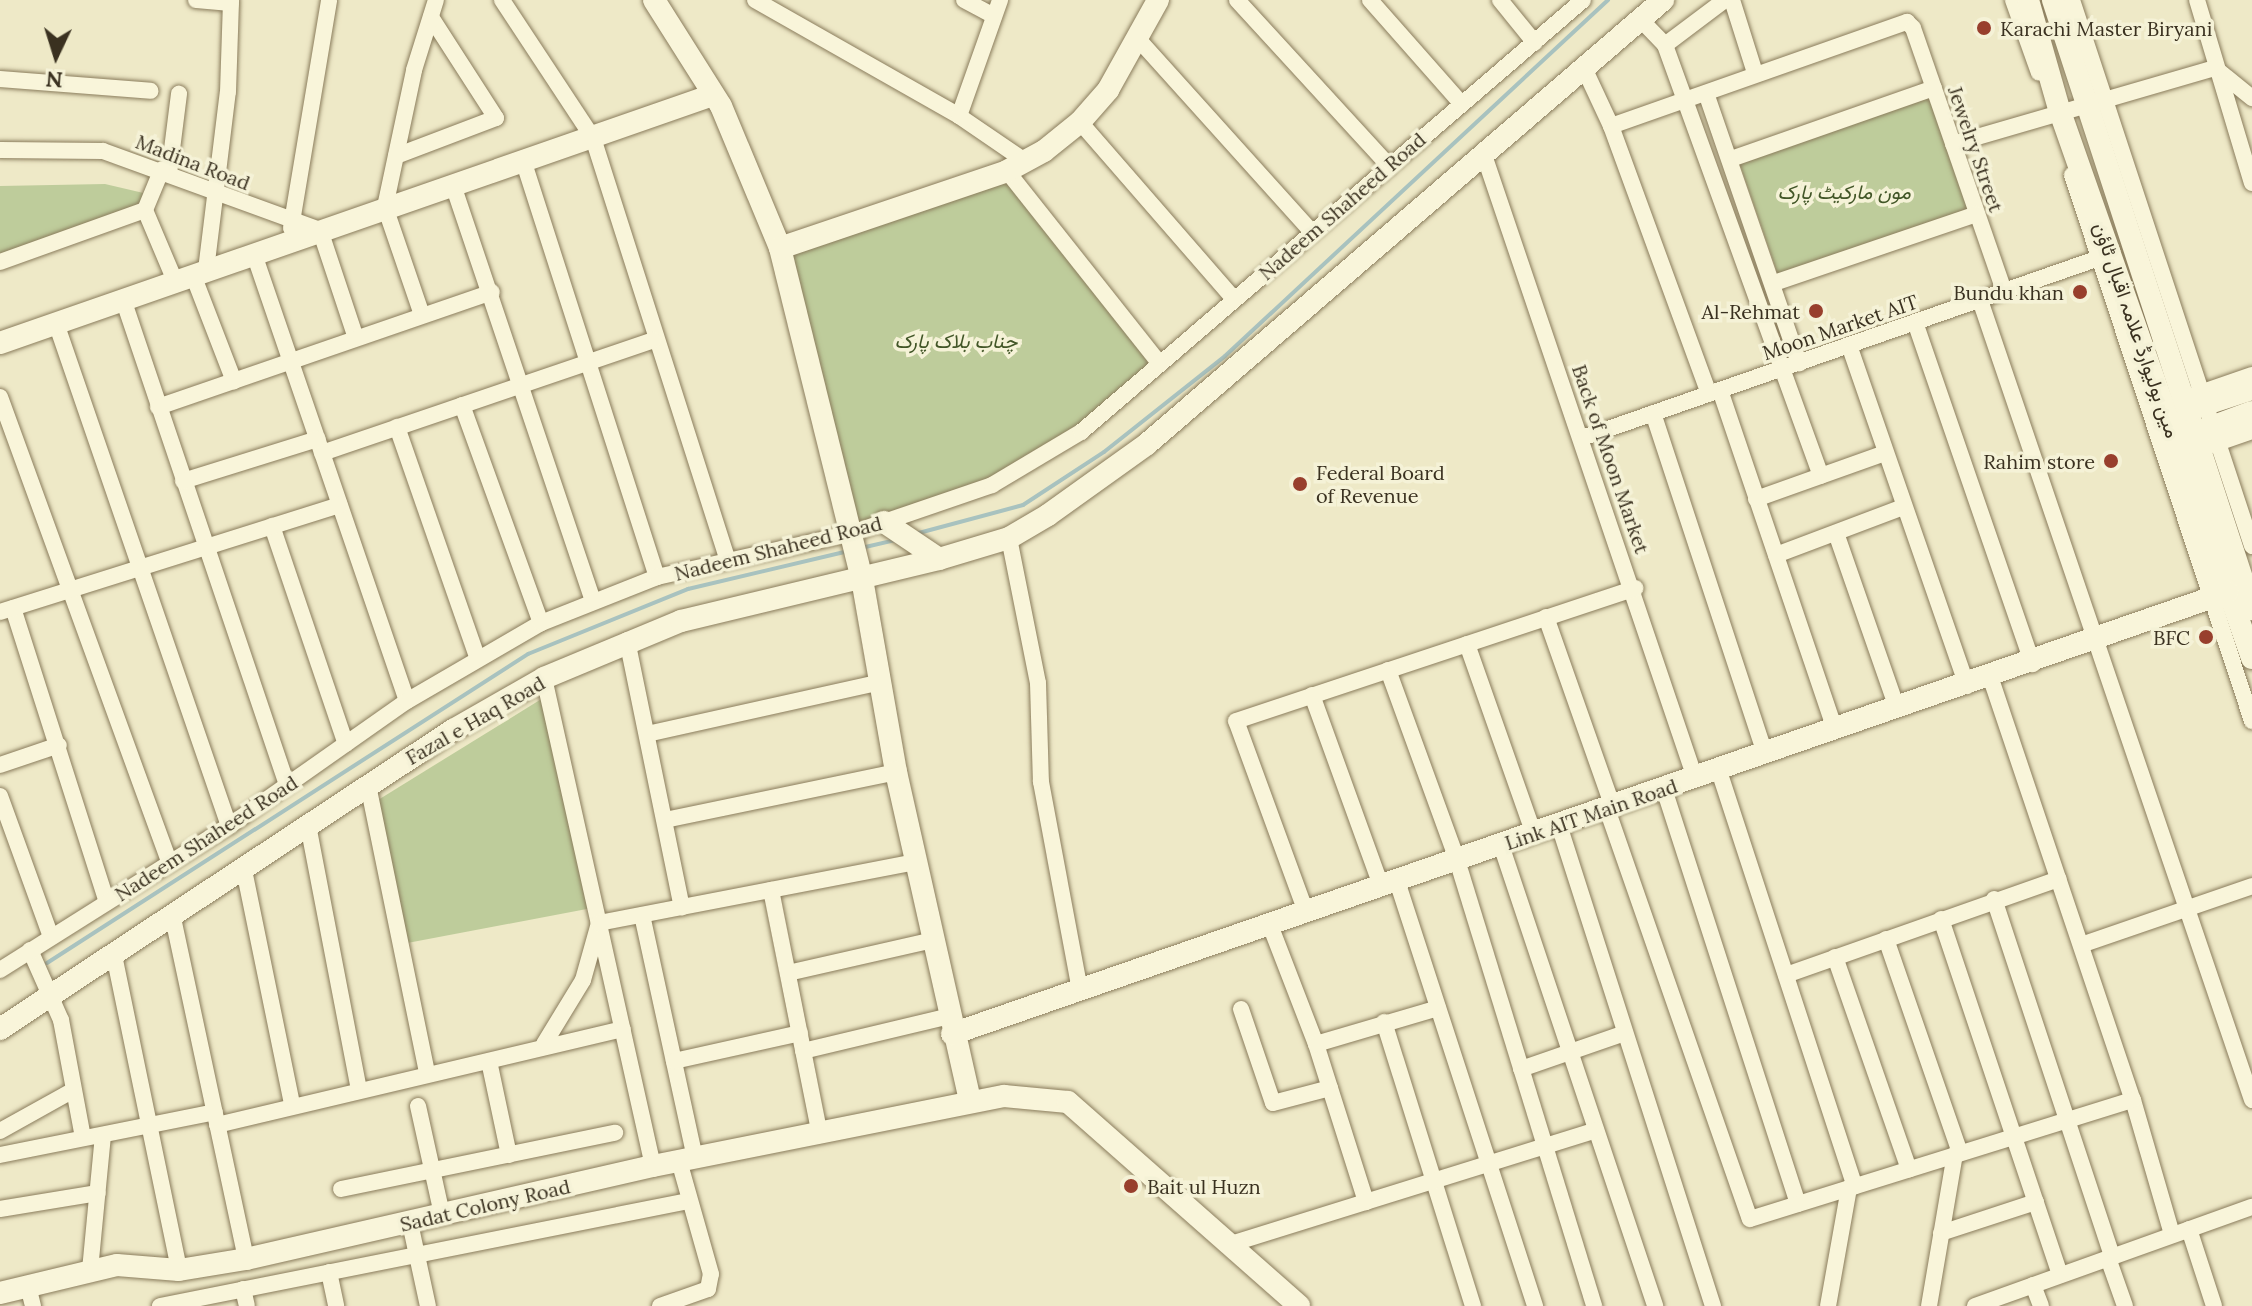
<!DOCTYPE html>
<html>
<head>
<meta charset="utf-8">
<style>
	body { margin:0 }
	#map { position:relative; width:2252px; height:1306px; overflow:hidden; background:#eee9c7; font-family:Lora,Vazirmatn,serif }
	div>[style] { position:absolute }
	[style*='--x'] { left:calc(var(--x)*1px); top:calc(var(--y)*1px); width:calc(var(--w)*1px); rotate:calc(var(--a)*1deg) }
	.green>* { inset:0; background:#becc9b }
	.stream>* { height:4px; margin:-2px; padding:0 2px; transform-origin:2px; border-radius:2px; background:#a8c2bf }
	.roads { filter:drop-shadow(0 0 2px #8a7c5c) drop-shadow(0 0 2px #8a7c5c) }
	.street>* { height:16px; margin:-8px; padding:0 8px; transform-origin:8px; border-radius:8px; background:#f9f5da }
	.secondary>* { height:22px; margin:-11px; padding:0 11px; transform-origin:11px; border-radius:11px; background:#f9f5da }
	.dots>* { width:22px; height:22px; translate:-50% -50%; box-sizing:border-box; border:4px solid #f5f2d7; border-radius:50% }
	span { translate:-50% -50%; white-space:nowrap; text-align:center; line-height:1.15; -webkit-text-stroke:7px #f5f2d7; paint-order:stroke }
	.poi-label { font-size:20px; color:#3a3120 }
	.left { translate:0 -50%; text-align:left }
	.right { translate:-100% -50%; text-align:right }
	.street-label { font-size:20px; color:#3a3120 }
	.park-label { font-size:20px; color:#425627; font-style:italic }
	.north { position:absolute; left:16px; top:16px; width:80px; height:80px; -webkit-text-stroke:6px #f5f2d7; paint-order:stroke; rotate:184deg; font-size:22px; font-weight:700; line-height:32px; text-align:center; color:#3a3120 }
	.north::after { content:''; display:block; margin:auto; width:28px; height:36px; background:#3a3120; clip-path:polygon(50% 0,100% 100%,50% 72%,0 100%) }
</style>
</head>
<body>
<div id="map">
	<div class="green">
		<div style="clip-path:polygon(1931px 97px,1971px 213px,1779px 278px,1739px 162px)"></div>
		<div style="clip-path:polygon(1007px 171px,1160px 364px,1081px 432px,992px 485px,852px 533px,780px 248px)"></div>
		<div style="clip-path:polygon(105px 184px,152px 195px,145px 210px,0 262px,0 186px)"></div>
		<div style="clip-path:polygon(543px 698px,592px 908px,402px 944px,378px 800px)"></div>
	</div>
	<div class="stream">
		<div style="--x:915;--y:534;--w:112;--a:-15"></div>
		<div style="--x:1023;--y:505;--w:97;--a:-33.2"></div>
		<div style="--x:1104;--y:452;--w:154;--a:-38.4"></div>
		<div style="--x:1225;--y:356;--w:523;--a:-42.91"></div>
		<div style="--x:861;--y:548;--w:35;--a:-13"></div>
		<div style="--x:47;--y:963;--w:572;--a:-32.72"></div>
		<div style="--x:528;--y:654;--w:173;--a:-22.1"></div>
		<div style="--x:688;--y:589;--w:165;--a:-13.3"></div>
	</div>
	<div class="roads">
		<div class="street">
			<div style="--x:196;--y:0;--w:35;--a:5"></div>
			<div style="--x:502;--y:0;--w:165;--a:56.6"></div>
			<div style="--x:593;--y:138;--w:442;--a:72.3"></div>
			<div style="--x:755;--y:0;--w:235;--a:29.6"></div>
			<div style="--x:959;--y:116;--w:80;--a:34.3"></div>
			<div style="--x:964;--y:0;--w:34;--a:28"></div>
			<div style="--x:1237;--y:0;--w:224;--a:47.5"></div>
			<div style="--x:1370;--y:0;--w:136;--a:48.6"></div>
			<div style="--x:1500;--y:0;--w:55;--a:50.9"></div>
			<div style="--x:1732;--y:0;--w:77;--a:72.5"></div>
			<div style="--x:2013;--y:0;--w:77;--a:70.4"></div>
			<div style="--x:2072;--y:0;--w:575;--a:71.75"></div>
			<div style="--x:2197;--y:0;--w:191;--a:73.3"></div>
			<div style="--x:1641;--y:20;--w:35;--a:46"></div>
			<div style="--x:1665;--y:45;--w:458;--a:70.1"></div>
			<div style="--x:1139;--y:40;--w:258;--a:48"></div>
			<div style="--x:1665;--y:45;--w:75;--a:-36.9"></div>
			<div style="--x:1584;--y:68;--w:64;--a:65"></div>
			<div style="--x:1611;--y:126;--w:285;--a:69.9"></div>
			<div style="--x:0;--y:79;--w:151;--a:4.5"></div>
			<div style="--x:1706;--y:93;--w:286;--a:71"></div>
			<div style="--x:959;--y:116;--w:123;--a:-70.5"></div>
			<div style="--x:1080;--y:122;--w:235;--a:49"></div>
			<div style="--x:1611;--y:126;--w:314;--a:-19.4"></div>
			<div style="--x:1907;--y:22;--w:8;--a:45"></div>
			<div style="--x:1913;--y:28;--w:278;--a:70.9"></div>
			<div style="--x:1953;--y:144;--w:273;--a:-16.2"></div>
			<div style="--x:2215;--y:68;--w:48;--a:39"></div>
			<div style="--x:0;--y:150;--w:103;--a:0.6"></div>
			<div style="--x:103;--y:151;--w:231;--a:20"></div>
			<div style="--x:320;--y:230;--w:114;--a:71.6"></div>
			<div style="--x:1484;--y:155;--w:658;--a:71.29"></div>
			<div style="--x:396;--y:156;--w:107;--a:-20.8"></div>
			<div style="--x:496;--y:118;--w:120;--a:-122.8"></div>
			<div style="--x:1731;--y:159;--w:215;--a:-19.3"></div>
			<div style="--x:524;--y:163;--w:435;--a:72.2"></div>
			<div style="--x:1007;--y:171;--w:246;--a:51.6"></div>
			<div style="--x:169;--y:173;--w:80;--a:-82.8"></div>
			<div style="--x:2072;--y:175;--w:575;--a:71.75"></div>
			<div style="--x:453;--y:185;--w:437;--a:71.4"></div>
			<div style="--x:145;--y:210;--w:77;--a:67.1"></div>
			<div style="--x:291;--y:228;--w:231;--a:-80.5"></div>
			<div style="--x:254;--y:254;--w:472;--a:71.1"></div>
			<div style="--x:0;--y:262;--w:154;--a:-19.7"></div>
			<div style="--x:145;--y:210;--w:44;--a:-67.5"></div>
			<div style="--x:206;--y:270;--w:179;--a:-83"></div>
			<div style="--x:228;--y:92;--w:92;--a:-88.1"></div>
			<div style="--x:193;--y:275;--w:114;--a:68.9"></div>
			<div style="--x:1774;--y:283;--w:214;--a:-18.8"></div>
			<div style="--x:123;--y:299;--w:513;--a:71.35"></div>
			<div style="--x:1980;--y:300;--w:845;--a:71.22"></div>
			<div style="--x:422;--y:315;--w:114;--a:-108.9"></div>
			<div style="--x:385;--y:207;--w:140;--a:-78"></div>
			<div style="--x:414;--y:70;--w:73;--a:-72.6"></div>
			<div style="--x:1915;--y:322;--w:362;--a:71"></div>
			<div style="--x:56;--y:323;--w:532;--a:71.02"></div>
			<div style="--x:1849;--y:345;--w:361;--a:70.9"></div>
			<div style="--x:1720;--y:390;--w:359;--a:71.3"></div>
			<div style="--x:2194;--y:395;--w:61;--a:-19"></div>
			<div style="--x:0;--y:397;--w:496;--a:70"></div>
			<div style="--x:462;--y:405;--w:232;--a:70.1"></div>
			<div style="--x:158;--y:407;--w:353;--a:-19"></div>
			<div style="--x:1653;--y:413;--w:359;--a:71.8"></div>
			<div style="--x:397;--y:427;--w:244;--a:70.8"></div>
			<div style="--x:1582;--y:438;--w:554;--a:-19.19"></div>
			<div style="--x:2212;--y:445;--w:42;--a:-19.3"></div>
			<div style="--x:322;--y:453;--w:350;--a:-18.8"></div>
			<div style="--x:183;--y:481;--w:141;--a:-17.3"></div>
			<div style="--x:1756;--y:499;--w:137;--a:-19.6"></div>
			<div style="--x:272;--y:526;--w:230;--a:71.3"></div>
			<div style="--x:1836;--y:533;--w:185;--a:70.8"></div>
			<div style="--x:1009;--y:538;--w:148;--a:78.7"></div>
			<div style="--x:1038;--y:683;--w:99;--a:88.3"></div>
			<div style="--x:1041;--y:782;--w:212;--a:79.4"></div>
			<div style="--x:1776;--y:555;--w:136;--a:-20.7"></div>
			<div style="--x:13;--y:608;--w:309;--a:72.3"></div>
			<div style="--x:0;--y:612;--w:356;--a:-17.5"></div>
			<div style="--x:1546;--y:617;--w:201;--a:70.6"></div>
			<div style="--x:627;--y:640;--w:273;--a:78.4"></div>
			<div style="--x:1467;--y:644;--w:201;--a:70.6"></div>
			<div style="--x:1388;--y:670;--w:202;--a:70"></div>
			<div style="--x:1457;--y:860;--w:467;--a:72.9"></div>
			<div style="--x:544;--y:678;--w:500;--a:77.41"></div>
			<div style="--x:1991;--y:679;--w:444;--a:71.4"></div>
			<div style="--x:2133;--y:1100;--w:140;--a:73.8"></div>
			<div style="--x:1312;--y:695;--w:203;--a:70.1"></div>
			<div style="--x:647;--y:734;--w:240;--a:-12.5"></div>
			<div style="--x:0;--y:765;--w:62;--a:-18.7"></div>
			<div style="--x:1719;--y:771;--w:437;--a:71.9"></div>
			<div style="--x:368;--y:785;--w:294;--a:78.4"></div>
			<div style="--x:1664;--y:789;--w:436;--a:72.1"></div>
			<div style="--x:0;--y:796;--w:150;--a:70.1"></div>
			<div style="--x:1607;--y:809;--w:434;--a:70.8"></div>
			<div style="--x:1750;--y:1219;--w:401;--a:-17.3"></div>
			<div style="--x:665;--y:820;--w:236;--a:-11.7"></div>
			<div style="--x:308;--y:825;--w:269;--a:79.1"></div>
			<div style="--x:1559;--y:825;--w:505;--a:72.25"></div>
			<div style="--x:1501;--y:845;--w:486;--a:71.5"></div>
			<div style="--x:243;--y:865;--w:243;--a:78.4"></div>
			<div style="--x:1397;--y:881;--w:447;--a:72"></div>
			<div style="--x:771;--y:890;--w:250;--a:78.7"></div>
			<div style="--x:1994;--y:899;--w:376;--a:71.7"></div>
			<div style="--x:1306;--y:912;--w:203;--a:-110.1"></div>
			<div style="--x:1236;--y:721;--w:421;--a:-18.4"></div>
			<div style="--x:642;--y:915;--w:249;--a:77.7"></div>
			<div style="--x:173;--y:918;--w:349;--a:77.9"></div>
			<div style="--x:1941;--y:919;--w:375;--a:71.5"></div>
			<div style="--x:1270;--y:925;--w:128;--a:68.9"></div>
			<div style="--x:1316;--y:1044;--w:166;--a:72.4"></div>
			<div style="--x:1886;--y:939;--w:226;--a:70.9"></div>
			<div style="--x:2081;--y:945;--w:181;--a:-19"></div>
			<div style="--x:30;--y:950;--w:77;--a:66.1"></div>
			<div style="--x:61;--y:1020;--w:119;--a:79.4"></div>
			<div style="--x:114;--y:955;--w:322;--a:78.3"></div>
			<div style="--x:1835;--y:957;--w:225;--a:70.8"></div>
			<div style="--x:0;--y:970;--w:271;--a:-32.2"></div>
			<div style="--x:229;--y:826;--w:218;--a:-35.1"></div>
			<div style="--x:407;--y:701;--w:155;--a:-30.2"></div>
			<div style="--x:541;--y:623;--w:125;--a:-21.6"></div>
			<div style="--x:657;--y:577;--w:200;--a:-12.7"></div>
			<div style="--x:852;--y:533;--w:148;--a:-18.9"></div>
			<div style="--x:992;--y:485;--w:104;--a:-30.8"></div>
			<div style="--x:1081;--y:432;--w:662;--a:-40.71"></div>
			<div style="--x:788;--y:973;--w:149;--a:-12.8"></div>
			<div style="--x:1786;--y:975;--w:289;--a:-19.4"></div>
			<div style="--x:1241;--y:1009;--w:99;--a:71.2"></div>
			<div style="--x:1273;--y:1103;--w:59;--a:-14.7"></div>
			<div style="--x:1384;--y:1022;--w:298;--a:72.6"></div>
			<div style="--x:544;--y:1044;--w:75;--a:-58.6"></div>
			<div style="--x:583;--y:980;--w:59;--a:-74.3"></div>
			<div style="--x:599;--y:923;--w:323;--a:-10.9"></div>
			<div style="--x:1316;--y:1044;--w:127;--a:-16.4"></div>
			<div style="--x:803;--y:1051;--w:151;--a:-13.4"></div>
			<div style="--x:489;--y:1061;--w:96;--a:78"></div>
			<div style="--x:674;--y:1061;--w:129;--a:-12.5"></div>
			<div style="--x:1521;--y:1069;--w:110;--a:-19.1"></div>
			<div style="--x:418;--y:1106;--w:111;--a:77.5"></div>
			<div style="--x:217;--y:1125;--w:417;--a:-13.3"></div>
			<div style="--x:0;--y:1131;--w:82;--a:-29.1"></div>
			<div style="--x:0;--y:1155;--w:219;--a:-11.3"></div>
			<div style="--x:341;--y:1189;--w:280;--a:-11.6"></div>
			<div style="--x:0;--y:1209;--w:99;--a:-9.3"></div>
			<div style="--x:410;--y:1223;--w:85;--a:77.8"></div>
			<div style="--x:2189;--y:1229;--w:81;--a:72"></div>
			<div style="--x:1941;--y:1233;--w:100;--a:-18.1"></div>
			<div style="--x:1234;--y:1243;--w:379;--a:-17.3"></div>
			<div style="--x:2108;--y:1258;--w:51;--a:70.5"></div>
			<div style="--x:90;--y:1270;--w:135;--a:-84.5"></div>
			<div style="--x:329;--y:1272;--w:35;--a:78"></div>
			<div style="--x:2033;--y:1285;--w:22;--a:69"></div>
			<div style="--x:28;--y:1286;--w:21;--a:76"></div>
			<div style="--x:243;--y:1289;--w:17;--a:77"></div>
			<div style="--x:160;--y:1306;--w:538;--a:-11.25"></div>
			<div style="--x:660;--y:1306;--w:51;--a:-19.5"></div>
			<div style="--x:708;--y:1289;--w:15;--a:-79"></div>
			<div style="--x:711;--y:1274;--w:117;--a:-105.8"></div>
			<div style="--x:1828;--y:1306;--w:120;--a:-79.9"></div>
			<div style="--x:1929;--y:1306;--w:154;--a:-80.3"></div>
			<div style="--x:1975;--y:1306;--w:294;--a:-19.7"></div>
		</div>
		<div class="secondary">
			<div style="--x:654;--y:0;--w:125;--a:57.7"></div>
			<div style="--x:721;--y:106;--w:154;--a:67.4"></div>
			<div style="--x:780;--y:248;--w:341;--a:76.1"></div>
			<div style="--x:862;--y:579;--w:196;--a:80"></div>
			<div style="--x:896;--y:772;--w:337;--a:77.3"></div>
			<div style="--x:2028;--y:0;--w:113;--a:74.1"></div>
			<div style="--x:2059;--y:109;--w:582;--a:70.63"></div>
			<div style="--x:2053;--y:0;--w:641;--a:71.9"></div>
			<div style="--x:780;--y:248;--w:240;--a:-18.7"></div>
			<div style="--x:1007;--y:171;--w:42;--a:-28.4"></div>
			<div style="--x:1044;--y:151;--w:46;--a:-38.9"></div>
			<div style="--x:1080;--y:122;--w:43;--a:-48.8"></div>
			<div style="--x:1108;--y:90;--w:103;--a:-60.9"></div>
			<div style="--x:0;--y:343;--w:755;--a:-19.18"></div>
			<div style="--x:2188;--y:410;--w:67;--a:-18.2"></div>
			<div style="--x:2195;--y:433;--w:61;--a:-20.2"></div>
			<div style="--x:884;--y:522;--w:66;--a:33.9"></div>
			<div style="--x:0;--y:1029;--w:543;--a:-33.43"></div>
			<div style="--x:453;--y:730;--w:105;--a:-29.7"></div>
			<div style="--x:544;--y:678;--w:148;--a:-22.6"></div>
			<div style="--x:681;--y:621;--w:265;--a:-13.5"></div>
			<div style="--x:939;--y:559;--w:73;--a:-16.7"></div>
			<div style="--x:1009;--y:538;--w:45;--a:-30.5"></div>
			<div style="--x:1048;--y:515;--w:122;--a:-35.6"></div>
			<div style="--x:1147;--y:444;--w:681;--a:-40.71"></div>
			<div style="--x:952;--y:1034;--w:1350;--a:-19.11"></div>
			<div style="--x:0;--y:1293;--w:120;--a:-13.5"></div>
			<div style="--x:117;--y:1265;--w:62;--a:4.6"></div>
			<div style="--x:179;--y:1270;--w:68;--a:-9.3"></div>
			<div style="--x:246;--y:1259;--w:417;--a:-12.9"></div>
			<div style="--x:653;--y:1166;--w:358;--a:-11.3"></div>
			<div style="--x:1004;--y:1096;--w:64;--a:5.4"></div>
			<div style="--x:1068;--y:1102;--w:308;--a:41.4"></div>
		</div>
	</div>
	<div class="dots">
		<div style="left:1984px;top:28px;background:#983f2d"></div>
		<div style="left:2080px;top:292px;background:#983f2d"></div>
		<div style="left:1816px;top:311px;background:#983f2d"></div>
		<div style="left:2111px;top:461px;background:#983f2d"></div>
		<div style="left:1300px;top:484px;background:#983f2d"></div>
		<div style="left:2206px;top:637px;background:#983f2d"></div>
		<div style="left:1131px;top:1186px;background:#983f2d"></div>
	</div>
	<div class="poi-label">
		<span class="left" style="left:2000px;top:28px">Karachi Master Biryani</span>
		<span class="right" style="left:2064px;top:292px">Bundu khan</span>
		<span class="right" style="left:1800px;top:311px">Al-Rehmat</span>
		<span class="right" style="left:2095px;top:461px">Rahim store</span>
		<span class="left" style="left:1316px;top:484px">Federal Board<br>of Revenue</span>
		<span class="right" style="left:2190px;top:637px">BFC</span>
		<span class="left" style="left:1147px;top:1186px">Bait ul Huzn</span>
	</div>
	<div class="street-label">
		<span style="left:1976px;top:149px;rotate:71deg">Jewelry Street</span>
		<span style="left:193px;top:162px;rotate:21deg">Madina Road</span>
		<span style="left:1342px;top:206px;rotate:-41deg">Nadeem Shaheed Road</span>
		<span style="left:1840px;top:327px;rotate:-19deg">Moon Market AIT</span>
		<span style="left:2137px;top:330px;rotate:71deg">مین بولیوارڈ علامہ اقبال ٹاؤن</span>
		<span style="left:1611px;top:459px;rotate:71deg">Back of Moon Market</span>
		<span style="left:778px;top:548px;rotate:-14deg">Nadeem Shaheed Road</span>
		<span style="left:475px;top:720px;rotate:-30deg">Fazal e Haq Road</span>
		<span style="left:1591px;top:814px;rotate:-19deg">Link AIT Main Road</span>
		<span style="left:206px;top:838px;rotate:-33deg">Nadeem Shaheed Road</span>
		<span style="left:485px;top:1205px;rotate:-13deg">Sadat Colony Road</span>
	</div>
	<div class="park-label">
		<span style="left:1844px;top:191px">مون مارکیٹ پارک</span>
		<span style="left:956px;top:340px">چناب بلاک پارک</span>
	</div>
	<div class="north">N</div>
</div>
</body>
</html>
